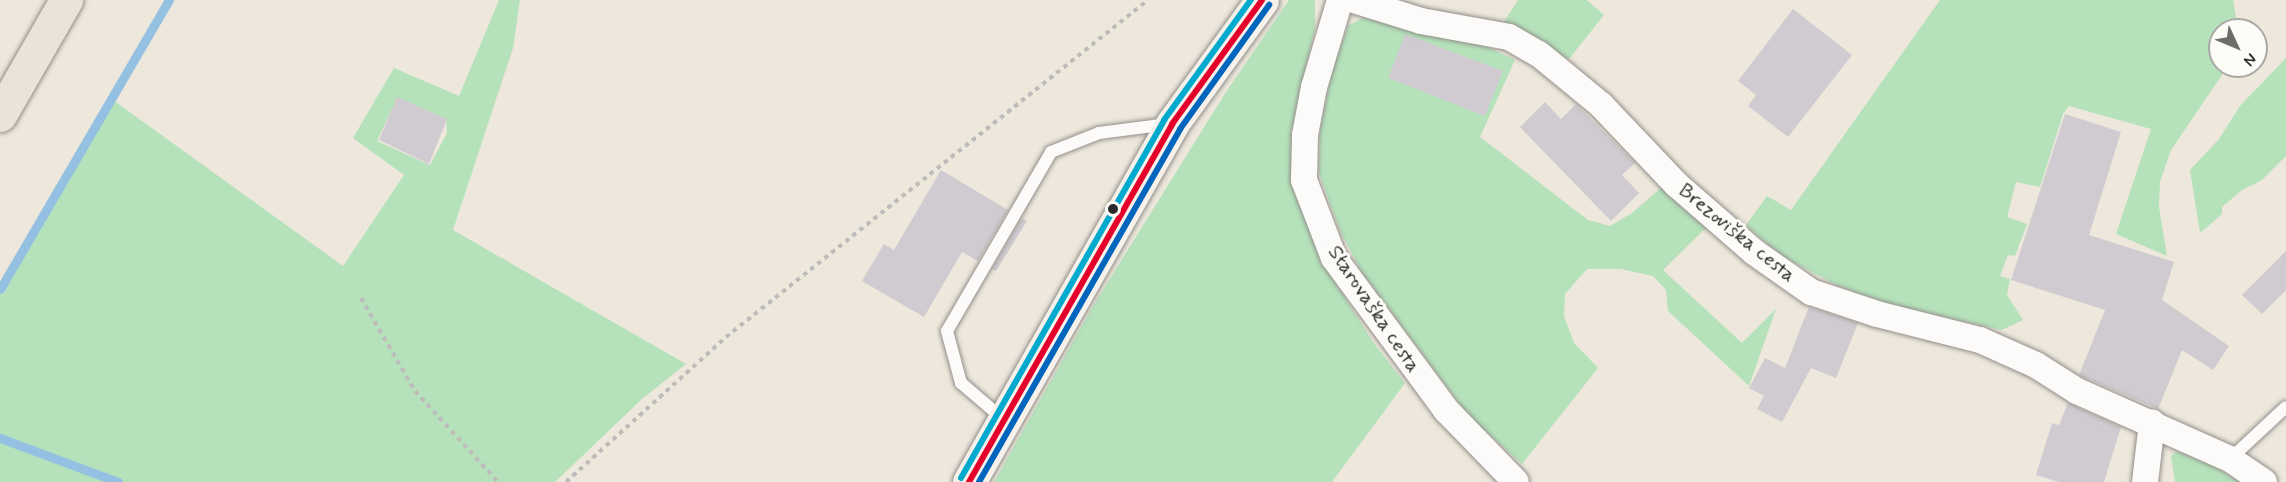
<!DOCTYPE html>
<html>
<head>
<meta charset="utf-8">
<style>
	body { margin:0 }
	#map { position:relative; width:2286px; height:482px; overflow:hidden; background:#ede7dc; font-family:Mynerve,sans-serif }
	div>[style] { position:absolute }
	[style*='--x'] { left:calc(var(--x)*1px); top:calc(var(--y)*1px); width:calc(var(--w)*1px); rotate:calc(var(--a)*1deg) }
	.green>* { inset:0; background:#b5e2bb }
	.stream>* { height:9px; margin:-4.5px; padding:0 4.5px; transform-origin:4.5px; border-radius:4.5px; background:#94c1e1 }
	.building>* { inset:0; background:#d0cbd0 }
	.path>* { height:4px; margin-top:-2px; transform-origin:0; background:repeating-linear-gradient(90deg,#bdbcbb 0 4.5px,transparent 0 9px) }
	.roads { filter:drop-shadow(0 0 2px #928f8a) drop-shadow(0 0 2px #928f8a) }
	.lane>* { height:12px; margin:-6px; padding:0 6px; transform-origin:6px; border-radius:6px; background:#fcfbfa }
	.street>* { height:26px; margin:-13px; padding:0 13px; transform-origin:13px; border-radius:13px; background:#fcfbfa }
	.secondary>* { height:33px; margin:-16.5px; padding:0 16.5px; transform-origin:16.5px; border-radius:16.5px; background:#f6f1eb }
	.highway>* { height:33px; margin:-16.5px; padding:0 16.5px; transform-origin:16.5px; border-radius:16.5px; background:#eae3d7 }
	.bus-1>* { height:6px; margin:-3px; padding:0 3px; transform-origin:3px; border-radius:3px; background:#e4002b }
	.bus-2>* { height:6px; margin:-3px; padding:0 3px; transform-origin:3px; border-radius:3px; background:#0065bd }
	.bus-3>* { height:6px; margin:-3px; padding:0 3px; transform-origin:3px; border-radius:3px; background:#00a9ce }
	.dots>* { width:16px; height:16px; translate:-50% -50%; box-sizing:border-box; border:3px solid #fdfcf7; border-radius:50% }
	span { translate:-50% -50%; white-space:nowrap; text-align:center; line-height:1.15; -webkit-text-stroke:6px #fdfcf7; paint-order:stroke }
	.street-label { font-size:21px; color:#2b2b2b }
	.north { position:absolute; left:2208px; top:18px; width:60px; height:60px; box-sizing:border-box; background:#fdfcf7; border:2px solid #a9a8a5; border-radius:50%; rotate:134deg; font-size:16px; font-weight:700; line-height:24px; text-align:center; color:#2b2b2b }
	.north::after { content:''; display:block; margin:auto; width:21px; height:27px; background:#6f6d69; clip-path:polygon(50% 0,100% 100%,50% 72%,0 100%) }
</style>
</head>
<body>
<div id="map">
	<div class="green">
		<div style="clip-path:polygon(evenodd,499px 0,520px 0,513px 48px,453px 230px,686px 364px,642px 399px,555px 482px,0 482px,0 291px,113px 100px,343px 266px,404px 175px,353px 138px,394px 68px,459px 96px,499px 0,397px 98px,446px 120px,447px 133px,430px 165px,377px 141px,397px 98px)"></div>
		<div style="clip-path:polygon(1289px 0,1315px 0,1315px 29px,1292px 129px,1295px 189px,1323px 263px,1375px 345px,1405px 383px,1332px 482px,994px 482px,1093px 306px,1224px 95px)"></div>
		<div style="clip-path:polygon(1518px 0,1587px 0,1604px 15px,1569px 59px,1502px 25px)"></div>
		<div style="clip-path:polygon(1940px 0,2233px 0,2238px 30px,2220px 30px,2220px 66px,2228px 66px,2171px 150px,2160px 182px,2159px 207px,2167px 256px,2116px 234px,2151px 129px,2069px 106px,2063px 114px,2040px 187px,2016px 182px,2007px 217px,2027px 224px,2015px 256px,2008px 255px,2000px 276px,2010px 279px,2007px 295px,2023px 320px,2002px 330px,1892px 305px,1838px 286px,1780px 255px,1746px 225px,1767px 196px,1791px 210px)"></div>
		<div style="clip-path:polygon(1362px 18px,1473px 40px,1515px 60px,1480px 137px,1588px 220px,1610px 226px,1632px 213px,1663px 186px,1708px 226px,1663px 270px,1742px 343px,1776px 309px,1749px 386px,1668px 311px,1666px 290px,1653px 276px,1621px 269px,1587px 269px,1565px 294px,1564px 316px,1574px 343px,1598px 368px,1522px 464px,1468px 415px,1363px 274px,1341px 233px,1319px 173px,1320px 128px,1333px 68px,1348px 26px)"></div>
		<div style="clip-path:polygon(2286px 58px,2286px 156px,2262px 180px,2242px 190px,2222px 207px,2222px 214px,2200px 233px,2190px 170px,2219px 139px,2240px 106px)"></div>
		<div style="clip-path:polygon(2177px 451px,2215px 467px,2240px 482px,2175px 482px,2171px 456px)"></div>
	</div>
	<div class="stream">
		<div style="--x:0;--y:289;--w:335;--a:-59.7"></div>
		<div style="--x:0;--y:438;--w:126;--a:20.4"></div>
	</div>
	<div class="building">
		<div style="clip-path:polygon(1793px 9px,1852px 55px,1788px 137px,1748px 106px,1756px 95px,1738px 81px)"></div>
		<div style="clip-path:polygon(1405px 34px,1503px 71px,1485px 116px,1388px 78px)"></div>
		<div style="clip-path:polygon(397px 97px,447px 119px,429px 164px,379px 140px)"></div>
		<div style="clip-path:polygon(1545px 102px,1561px 119px,1576px 104px,1635px 163px,1622px 175px,1639px 193px,1611px 221px,1520px 127px)"></div>
		<div style="clip-path:polygon(2065px 114px,2121px 132px,2089px 235px,2174px 262px,2162px 300px,2229px 346px,2213px 370px,2182px 350px,2158px 409px,2079px 375px,2105px 310px,2011px 280px)"></div>
		<div style="clip-path:polygon(941px 170px,1008px 210px,978px 261px,962px 252px,924px 317px,862px 281px,884px 244px,894px 250px)"></div>
		<div style="clip-path:polygon(1022px 218px,1027px 221px,996px 271px,992px 269px)"></div>
		<div style="clip-path:polygon(2286px 251px,2286px 290px,2262px 314px,2242px 295px)"></div>
		<div style="clip-path:polygon(1809px 307px,1858px 323px,1836px 378px,1811px 368px,1782px 422px,1757px 409px,1764px 396px,1749px 388px,1765px 358px,1785px 368px)"></div>
		<div style="clip-path:polygon(2068px 403px,2121px 427px,2104px 482px,2059px 482px,2036px 475px,2052px 423px,2059px 425px)"></div>
	</div>
	<div class="path">
		<div style="--x:361;--y:298;--w:108;--a:59.9"></div>
		<div style="--x:415;--y:391;--w:123;--a:47.6"></div>
		<div style="--x:566;--y:482;--w:216;--a:-42.2"></div>
		<div style="--x:726;--y:337;--w:540;--a:-38.61"></div>
	</div>
	<div class="roads">
		<div class="lane">
			<div style="--x:1002;--y:418;--w:54;--a:-139.5"></div>
			<div style="--x:961;--y:383;--w:54;--a:-105.1"></div>
			<div style="--x:947;--y:331;--w:207;--a:-59.8"></div>
			<div style="--x:1051;--y:152;--w:52;--a:-21.6"></div>
			<div style="--x:1099;--y:133;--w:70;--a:-7.4"></div>
			<div style="--x:2230;--y:459;--w:76;--a:-42.9"></div>
		</div>
		<div class="street">
			<div style="--x:1340;--y:0;--w:91;--a:106.6"></div>
			<div style="--x:1314;--y:87;--w:49;--a:100.6"></div>
			<div style="--x:1305;--y:135;--w:45;--a:91.3"></div>
			<div style="--x:1304;--y:180;--w:84;--a:69"></div>
			<div style="--x:1334;--y:258;--w:189;--a:53.6"></div>
			<div style="--x:1446;--y:410;--w:100;--a:45.8"></div>
			<div style="--x:1354;--y:0;--w:70;--a:17.4"></div>
			<div style="--x:1421;--y:21;--w:89;--a:10.3"></div>
			<div style="--x:1509;--y:37;--w:34;--a:30"></div>
			<div style="--x:1539;--y:54;--w:80;--a:39.4"></div>
			<div style="--x:1601;--y:105;--w:110;--a:46.5"></div>
			<div style="--x:1677;--y:185;--w:102;--a:41"></div>
			<div style="--x:1754;--y:252;--w:70;--a:35.1"></div>
			<div style="--x:1811;--y:292;--w:70;--a:18.4"></div>
			<div style="--x:1877;--y:314;--w:106;--a:14.2"></div>
			<div style="--x:1980;--y:340;--w:61;--a:24.1"></div>
			<div style="--x:2036;--y:365;--w:49;--a:32.4"></div>
			<div style="--x:2077;--y:391;--w:167;--a:24"></div>
			<div style="--x:2230;--y:459;--w:41;--a:34.1"></div>
			<div style="--x:2145;--y:482;--w:60;--a:-83.3"></div>
		</div>
		<div class="secondary">
			<div style="--x:969;--y:482;--w:412;--a:-60.4"></div>
			<div style="--x:1172;--y:124;--w:153;--a:-54"></div>
		</div>
		<div class="highway">
			<div style="--x:0;--y:115;--w:133;--a:-60.1"></div>
		</div>
	</div>
	<div class="bus-1">
		<div style="--x:969;--y:482;--w:412;--a:-60.4"></div>
		<div style="--x:1172;--y:124;--w:153;--a:-54"></div>
	</div>
	<div class="bus-2">
		<div style="--x:979;--y:482;--w:406;--a:-60.3"></div>
		<div style="--x:1180;--y:129;--w:153;--a:-54.3"></div>
	</div>
	<div class="bus-3">
		<div style="--x:961;--y:478;--w:412;--a:-60.4"></div>
		<div style="--x:1164;--y:120;--w:148;--a:-54.1"></div>
	</div>
	<div class="dots">
		<div style="left:1113px;top:209px;background:#2b2b2b"></div>
	</div>
	<div class="street-label">
		<span style="left:1737px;top:233px;rotate:39deg">Brezoviška cesta</span>
		<span style="left:1374px;top:309px;rotate:56deg">Starovaška cesta</span>
	</div>
	<div class="north">N</div>
</div>
</body>
</html>
